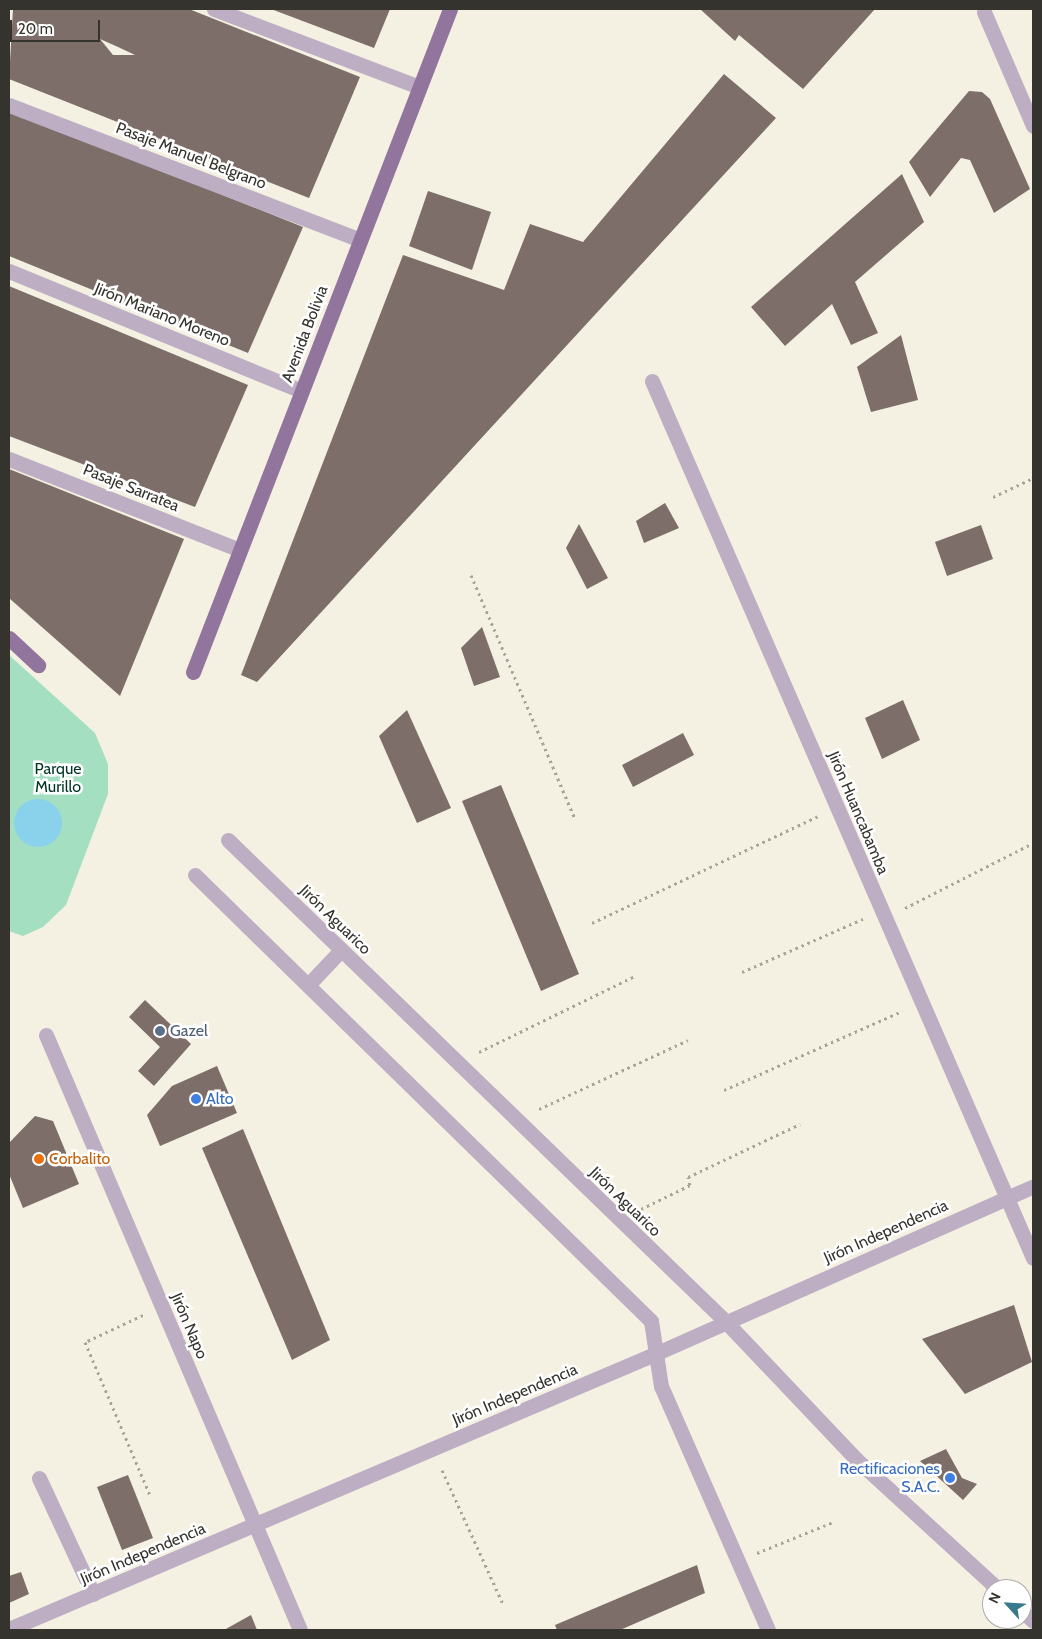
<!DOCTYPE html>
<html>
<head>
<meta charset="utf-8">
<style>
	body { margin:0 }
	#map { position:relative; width:1042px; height:1639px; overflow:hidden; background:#f4f1e2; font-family:Cabin,sans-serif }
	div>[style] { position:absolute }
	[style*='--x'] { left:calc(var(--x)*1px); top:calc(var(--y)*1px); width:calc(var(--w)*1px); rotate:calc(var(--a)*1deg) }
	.green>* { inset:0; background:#a5dfc2 }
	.water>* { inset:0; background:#8ad2eb }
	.round { border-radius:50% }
	.building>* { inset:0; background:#7d6e69 }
	.path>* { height:3px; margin-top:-1.5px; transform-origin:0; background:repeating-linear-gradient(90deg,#a6a499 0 2.5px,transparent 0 6.5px) }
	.minor>* { height:15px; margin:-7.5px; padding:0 7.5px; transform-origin:7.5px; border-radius:7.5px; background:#bdaec4 }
	.major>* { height:15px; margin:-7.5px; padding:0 7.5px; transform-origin:7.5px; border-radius:7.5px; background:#91759d }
	.dots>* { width:14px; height:14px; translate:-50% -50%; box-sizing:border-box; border:2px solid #fff; border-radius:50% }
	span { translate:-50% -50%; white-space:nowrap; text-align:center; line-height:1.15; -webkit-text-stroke:5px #fff; paint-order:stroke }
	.street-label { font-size:16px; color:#34332d }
	.park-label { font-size:16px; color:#003723 }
	.service-label { font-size:16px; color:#4e5e75 }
	.left { translate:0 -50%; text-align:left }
	.shop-label { font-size:16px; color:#366cbe }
	.right { translate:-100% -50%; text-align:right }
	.food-label { font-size:16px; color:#c56008 }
	.frame { position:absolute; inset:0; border:10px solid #34332d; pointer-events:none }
	.north { position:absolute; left:982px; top:1579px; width:50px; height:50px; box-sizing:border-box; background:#fff; border:1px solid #aeadab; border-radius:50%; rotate:296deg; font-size:14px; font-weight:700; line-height:20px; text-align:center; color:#34332d }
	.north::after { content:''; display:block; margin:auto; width:18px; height:22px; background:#387a8c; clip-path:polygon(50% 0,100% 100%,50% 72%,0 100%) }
	.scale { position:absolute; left:10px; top:20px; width:90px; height:22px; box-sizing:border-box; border:2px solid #34332d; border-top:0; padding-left:6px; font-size:15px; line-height:18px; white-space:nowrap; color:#34332d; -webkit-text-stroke:4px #fff; paint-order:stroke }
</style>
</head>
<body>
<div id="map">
	<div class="green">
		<div style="clip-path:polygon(9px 655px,95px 733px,108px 764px,108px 794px,66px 905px,43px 927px,23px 936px,9px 931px)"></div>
	</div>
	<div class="water">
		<div class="round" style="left:14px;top:799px;width:48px;height:48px"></div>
	</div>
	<div class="building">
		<div style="clip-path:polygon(evenodd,13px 9px,189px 9px,360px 77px,309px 198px,9px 79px,13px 9px,100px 39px,118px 47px,135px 55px,113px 55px,100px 39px)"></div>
		<div style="clip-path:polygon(271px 9px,390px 9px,374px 48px)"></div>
		<div style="clip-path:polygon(700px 9px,875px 9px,803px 89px,739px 35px,735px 41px)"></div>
		<div style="clip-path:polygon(724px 74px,776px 118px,257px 682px,241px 675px,403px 255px,504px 290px,530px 224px,583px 242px)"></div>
		<div style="clip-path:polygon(969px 91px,982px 92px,990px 99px,1030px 189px,994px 213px,970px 160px,961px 158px,930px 197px,909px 162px)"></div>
		<div style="clip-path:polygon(9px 109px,303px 227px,248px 353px,9px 256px)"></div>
		<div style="clip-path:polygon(902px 174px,924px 222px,855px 282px,878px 333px,851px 345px,832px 304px,785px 346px,751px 307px)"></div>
		<div style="clip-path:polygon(428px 191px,491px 212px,472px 270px,409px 246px)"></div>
		<div style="clip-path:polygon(9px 286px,248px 385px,195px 507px,9px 436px)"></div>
		<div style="clip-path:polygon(901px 335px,918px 400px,871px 412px,857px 367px)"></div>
		<div style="clip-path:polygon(9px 469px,184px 539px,120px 696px,9px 598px)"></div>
		<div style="clip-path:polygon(665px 503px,679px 528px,644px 543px,636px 521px)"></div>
		<div style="clip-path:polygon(579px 524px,608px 578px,587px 589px,566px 548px)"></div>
		<div style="clip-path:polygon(981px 525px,993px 559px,947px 576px,935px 542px)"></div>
		<div style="clip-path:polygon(482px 627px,500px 677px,474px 686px,461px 648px)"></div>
		<div style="clip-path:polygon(903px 700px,920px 740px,882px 759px,865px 718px)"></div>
		<div style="clip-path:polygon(407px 710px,451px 808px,417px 823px,379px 736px)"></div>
		<div style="clip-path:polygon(683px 733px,694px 755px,633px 787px,622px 765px)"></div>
		<div style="clip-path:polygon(501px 785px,579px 974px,541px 991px,462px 801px)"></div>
		<div style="clip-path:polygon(145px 1000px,191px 1044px,154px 1086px,138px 1071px,160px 1047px,129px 1017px)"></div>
		<div style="clip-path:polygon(217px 1066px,237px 1113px,160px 1146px,147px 1115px,172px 1086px)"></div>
		<div style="clip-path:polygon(35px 1116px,53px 1121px,79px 1184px,23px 1208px,9px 1174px,9px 1143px)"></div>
		<div style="clip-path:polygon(243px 1129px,330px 1340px,292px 1360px,202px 1148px)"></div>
		<div style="clip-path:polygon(1014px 1305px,1032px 1362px,965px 1394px,922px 1339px)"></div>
		<div style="clip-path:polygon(946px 1449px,962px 1478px,977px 1484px,963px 1500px,920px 1461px)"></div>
		<div style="clip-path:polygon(128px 1475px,153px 1538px,122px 1550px,97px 1487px)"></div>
		<div style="clip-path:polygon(697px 1565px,705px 1593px,620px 1630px,557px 1630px,555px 1625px)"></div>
		<div style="clip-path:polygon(21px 1572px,29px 1594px,9px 1603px,9px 1576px)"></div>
		<div style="clip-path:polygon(251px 1615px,257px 1630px,224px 1630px)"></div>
	</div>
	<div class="path">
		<div style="--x:993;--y:497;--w:44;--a:-25.4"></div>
		<div style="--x:471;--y:575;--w:263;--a:66.9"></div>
		<div style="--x:905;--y:908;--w:144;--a:-26.9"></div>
		<div style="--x:592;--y:923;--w:250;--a:-25.3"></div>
		<div style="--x:742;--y:972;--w:132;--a:-23.7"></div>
		<div style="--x:479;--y:1052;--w:174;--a:-26"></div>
		<div style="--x:724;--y:1090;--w:195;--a:-23.9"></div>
		<div style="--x:539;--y:1109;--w:164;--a:-24.8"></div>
		<div style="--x:641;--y:1209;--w:55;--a:-26.1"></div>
		<div style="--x:690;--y:1185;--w:8;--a:-104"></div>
		<div style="--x:688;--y:1177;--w:124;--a:-25.3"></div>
		<div style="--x:143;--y:1315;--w:64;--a:155"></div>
		<div style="--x:85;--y:1342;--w:166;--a:67"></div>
		<div style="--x:442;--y:1470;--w:149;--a:65.5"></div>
		<div style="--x:757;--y:1553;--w:82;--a:-22.2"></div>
	</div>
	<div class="minor">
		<div style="--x:214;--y:9;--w:219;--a:20.8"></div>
		<div style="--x:984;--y:12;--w:124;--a:66.7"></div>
		<div style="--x:9;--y:105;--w:376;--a:21"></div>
		<div style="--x:9;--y:271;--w:316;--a:22.3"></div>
		<div style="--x:652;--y:381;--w:956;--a:66.52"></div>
		<div style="--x:9;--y:459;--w:248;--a:21.5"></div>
		<div style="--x:228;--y:840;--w:693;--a:44.06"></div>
		<div style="--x:726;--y:1322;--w:189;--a:46.5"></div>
		<div style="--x:856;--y:1459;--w:193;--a:42.5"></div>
		<div style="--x:195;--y:875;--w:638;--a:44.36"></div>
		<div style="--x:651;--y:1321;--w:66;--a:81.3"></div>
		<div style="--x:661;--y:1386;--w:266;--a:66.3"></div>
		<div style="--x:308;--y:985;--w:48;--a:-46.7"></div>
		<div style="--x:46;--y:1035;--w:647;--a:66.88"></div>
		<div style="--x:39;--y:1478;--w:128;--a:65"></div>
		<div style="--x:1022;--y:1611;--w:15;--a:42"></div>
		<div style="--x:9;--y:1629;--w:704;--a:-23.07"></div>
		<div style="--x:657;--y:1353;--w:411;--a:-23.9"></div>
	</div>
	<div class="major">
		<div style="--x:9;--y:638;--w:40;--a:43"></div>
		<div style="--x:193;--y:672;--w:711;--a:-68.81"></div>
	</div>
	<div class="dots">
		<div style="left:160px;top:1031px;background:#5c6f8a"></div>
		<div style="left:196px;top:1099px;background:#3f7fe0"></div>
		<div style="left:39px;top:1159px;background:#e8710a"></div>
		<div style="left:950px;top:1478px;background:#3f7fe0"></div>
	</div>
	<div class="street-label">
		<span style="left:191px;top:156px;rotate:21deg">Pasaje Manuel Belgrano</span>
		<span style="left:162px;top:315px;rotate:22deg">Jirón Mariano Moreno</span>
		<span style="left:305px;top:334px;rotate:-69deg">Avenida Bolivia</span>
		<span style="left:131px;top:488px;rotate:22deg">Pasaje Sarratea</span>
		<span style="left:858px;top:813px;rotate:67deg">Jirón Huancabamba</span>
		<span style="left:335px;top:920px;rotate:44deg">Jirón Aguarico</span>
		<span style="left:625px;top:1202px;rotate:44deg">Jirón Aguarico</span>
		<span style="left:886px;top:1232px;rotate:-24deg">Jirón Independencia</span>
		<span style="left:189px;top:1326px;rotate:67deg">Jirón Napo</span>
		<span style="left:515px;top:1395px;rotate:-23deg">Jirón Independencia</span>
		<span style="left:143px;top:1554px;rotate:-23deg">Jirón Independencia</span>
	</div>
	<div class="park-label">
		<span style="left:58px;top:778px">Parque<br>Murillo</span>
	</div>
	<div class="service-label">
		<span class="left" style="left:170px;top:1031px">Gazel</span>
	</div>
	<div class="shop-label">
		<span class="left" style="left:206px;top:1099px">Alto</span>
		<span class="right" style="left:940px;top:1478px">Rectificaciones<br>S.A.C.</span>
	</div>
	<div class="food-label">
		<span class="left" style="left:49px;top:1159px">Corbalito</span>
	</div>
	<div class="frame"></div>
	<div class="north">N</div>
	<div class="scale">20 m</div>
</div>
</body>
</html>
